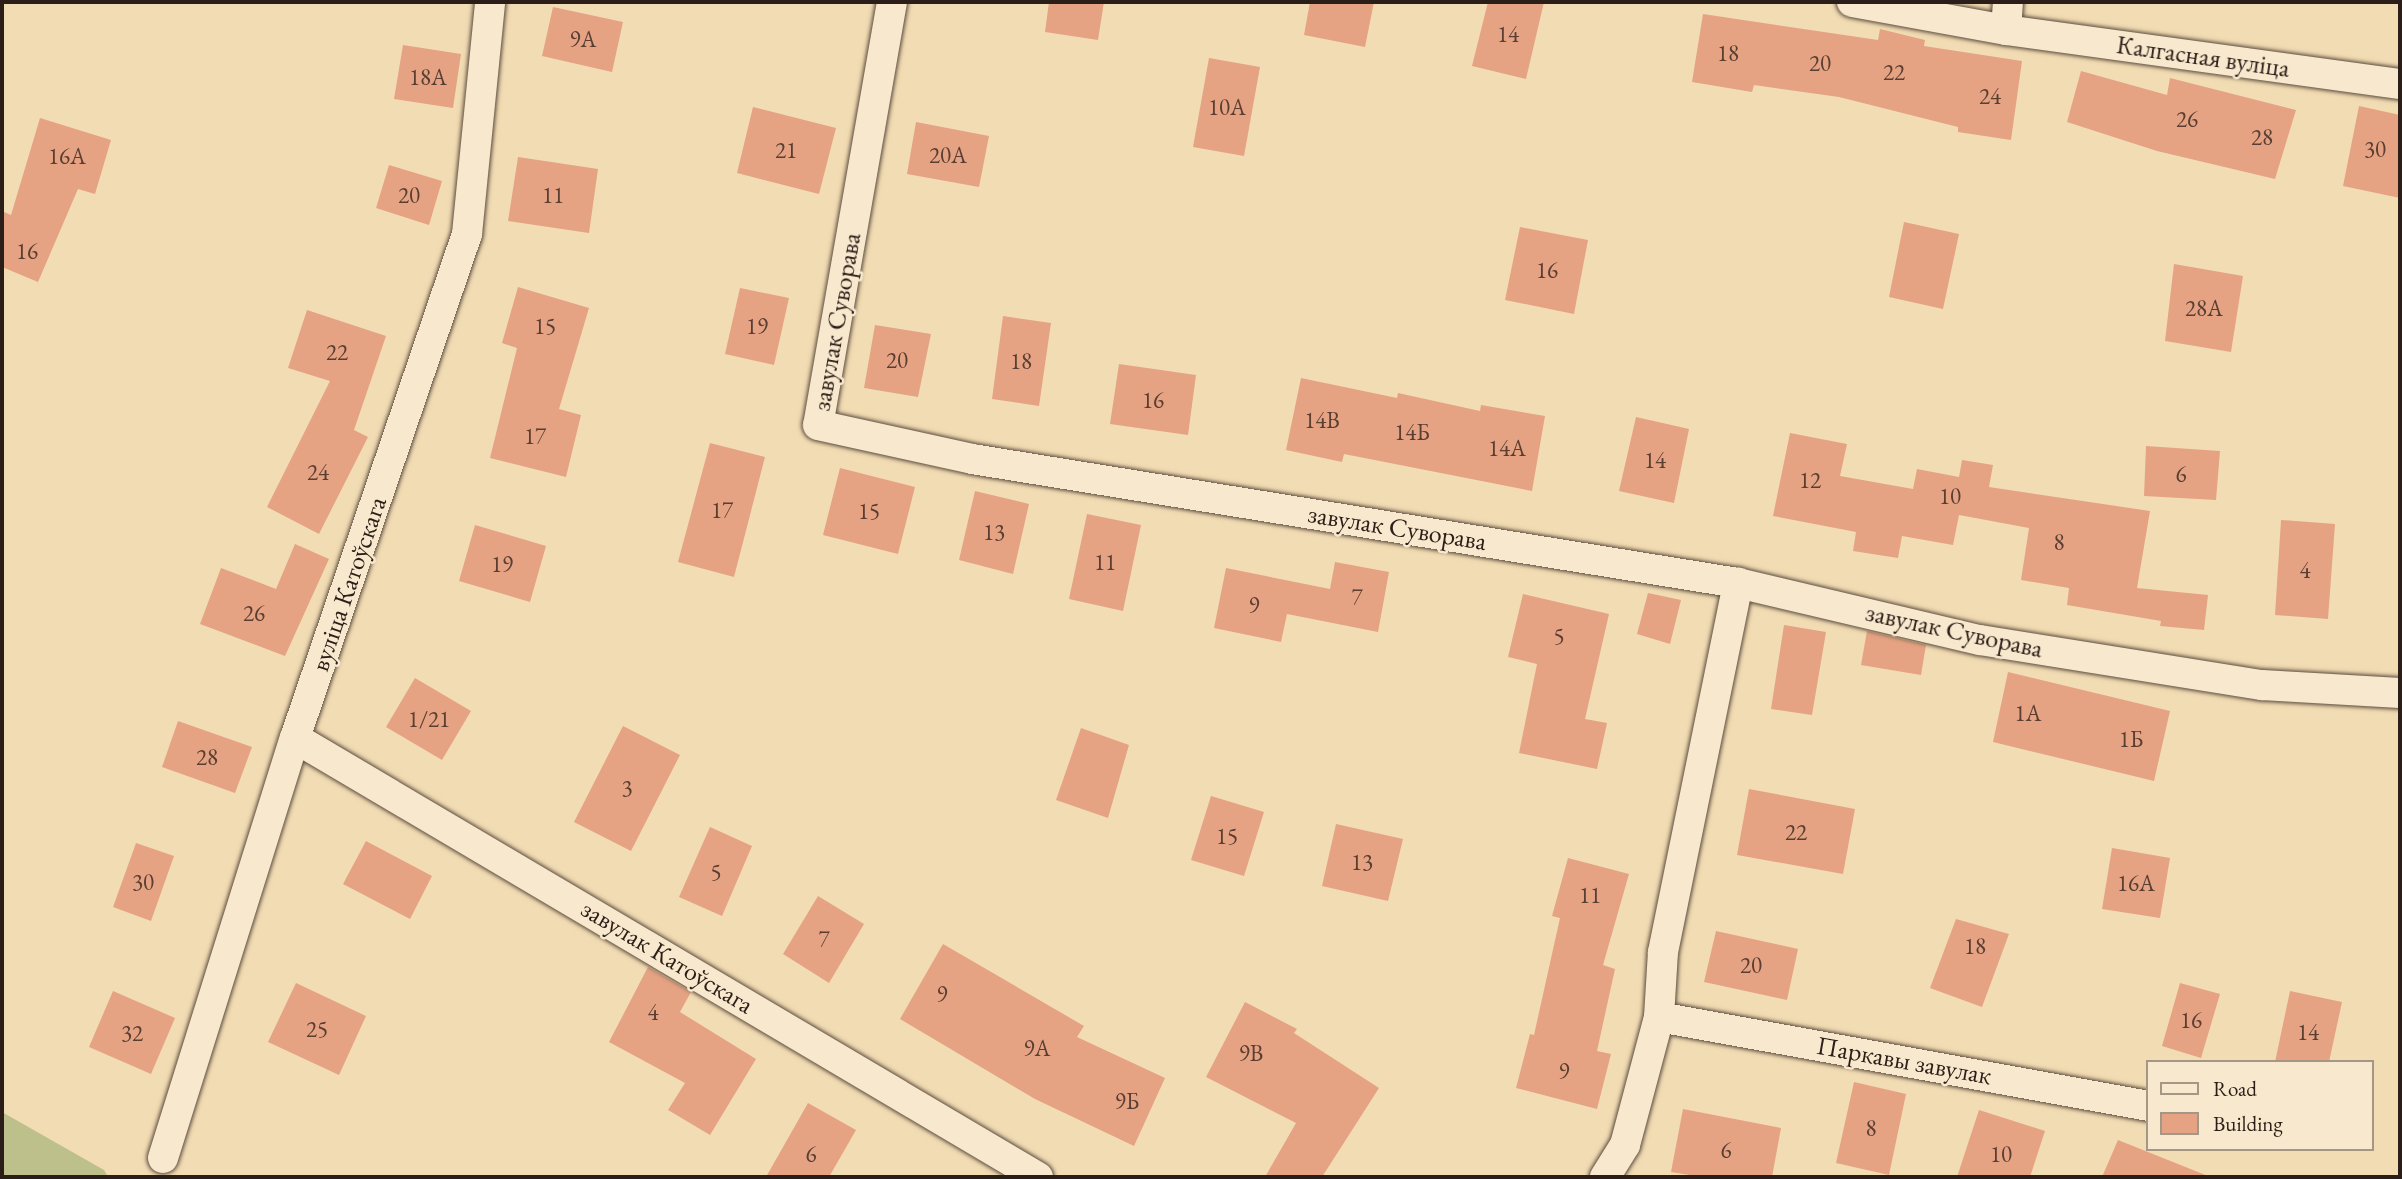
<!DOCTYPE html>
<html>
<head>
<meta charset="utf-8">
<style>
	body { margin:0 }
	#map { position:relative; width:2402px; height:1179px; overflow:hidden; background:#f2dcb4; font-family:"EB Garamond",serif }
	div>[style] { position:absolute }
	[style*='--x'] { left:calc(var(--x)*1px); top:calc(var(--y)*1px); width:calc(var(--w)*1px); rotate:calc(var(--a)*1deg) }
	.green>* { inset:0; background:#bdc08b }
	.building>* { inset:0; background:#e5a383 }
	.roads { filter:drop-shadow(0 0 2px #5d4d3e) drop-shadow(0 0 2px #5d4d3e) }
	.minor>* { height:30px; margin:-15px; padding:0 15px; transform-origin:15px; border-radius:15px; background:#f7e8ce }
	span { translate:-50% -50%; white-space:nowrap; text-align:center; line-height:1.15; -webkit-text-stroke:5px #f7e8ce; paint-order:stroke }
	.number-label { font-size:23px; color:#5a3e32 }
	.number-label span { -webkit-text-stroke-width:0 }
	.street-label { font-size:26px; color:#2b1d17 }
	.frame { position:absolute; inset:0; border:4px solid #2b1d17; pointer-events:none }
	.legend { position:absolute; left:2146px; top:1060px; width:228px; height:91px; box-sizing:border-box; background:#f7e8ce; border:2px solid #a59785; margin:0; padding:9px 12px; list-style:none; font-size:21px; color:#2b1d17 }
	.legend li { display:flex; align-items:center; gap:14px; height:35px }
	.legend b { width:35px; border:2px solid #a59785 }
</style>
</head>
<body>
<div id="map">
	<div class="green">
		<div style="clip-path:polygon(2px 1112px,104px 1170px,108px 1177px,2px 1177px)"></div>
	</div>
	<div class="building">
		<div style="clip-path:polygon(1049px 2px,1104px 2px,1098px 40px,1045px 32px)"></div>
		<div style="clip-path:polygon(1310px 2px,1374px 2px,1365px 47px,1304px 35px)"></div>
		<div style="clip-path:polygon(1488px 2px,1544px 2px,1526px 79px,1472px 66px)"></div>
		<div style="clip-path:polygon(553px 7px,623px 22px,612px 72px,542px 56px)"></div>
		<div style="clip-path:polygon(1703px 14px,1878px 40px,1880px 29px,1925px 40px,1924px 46px,2022px 61px,2011px 140px,1958px 132px,1958px 127px,1839px 97px,1754px 85px,1752px 92px,1692px 82px)"></div>
		<div style="clip-path:polygon(403px 45px,461px 54px,453px 108px,394px 99px)"></div>
		<div style="clip-path:polygon(1209px 58px,1260px 67px,1244px 156px,1193px 147px)"></div>
		<div style="clip-path:polygon(2081px 71px,2167px 95px,2170px 78px,2296px 110px,2275px 179px,2157px 151px,2067px 122px)"></div>
		<div style="clip-path:polygon(2359px 106px,2400px 115px,2400px 198px,2343px 186px)"></div>
		<div style="clip-path:polygon(753px 107px,836px 128px,819px 194px,737px 173px)"></div>
		<div style="clip-path:polygon(40px 118px,111px 140px,95px 194px,78px 189px,38px 282px,2px 267px,2px 211px,11px 215px)"></div>
		<div style="clip-path:polygon(916px 122px,989px 136px,979px 187px,907px 174px)"></div>
		<div style="clip-path:polygon(518px 157px,598px 169px,589px 233px,508px 221px)"></div>
		<div style="clip-path:polygon(389px 165px,442px 181px,429px 225px,376px 208px)"></div>
		<div style="clip-path:polygon(1904px 222px,1959px 234px,1943px 309px,1889px 297px)"></div>
		<div style="clip-path:polygon(1520px 227px,1588px 240px,1574px 314px,1505px 300px)"></div>
		<div style="clip-path:polygon(2174px 264px,2243px 276px,2231px 352px,2165px 341px)"></div>
		<div style="clip-path:polygon(518px 287px,589px 308px,559px 409px,581px 415px,566px 477px,490px 458px,517px 348px,502px 343px)"></div>
		<div style="clip-path:polygon(740px 288px,789px 298px,774px 365px,725px 354px)"></div>
		<div style="clip-path:polygon(307px 310px,386px 336px,354px 430px,368px 437px,319px 534px,267px 507px,330px 381px,288px 368px)"></div>
		<div style="clip-path:polygon(1003px 316px,1051px 323px,1039px 406px,992px 399px)"></div>
		<div style="clip-path:polygon(875px 325px,931px 334px,918px 397px,864px 388px)"></div>
		<div style="clip-path:polygon(1119px 364px,1196px 375px,1188px 435px,1110px 424px)"></div>
		<div style="clip-path:polygon(1301px 378px,1397px 398px,1398px 393px,1480px 411px,1481px 405px,1545px 416px,1532px 491px,1344px 454px,1342px 462px,1286px 450px)"></div>
		<div style="clip-path:polygon(1636px 417px,1689px 429px,1674px 503px,1619px 491px)"></div>
		<div style="clip-path:polygon(1790px 433px,1847px 444px,1840px 476px,1913px 489px,1917px 469px,1959px 477px,1962px 460px,1993px 465px,1989px 487px,2150px 511px,2137px 588px,2208px 595px,2204px 630px,2160px 626px,2161px 621px,2067px 605px,2069px 588px,2021px 580px,2029px 528px,1959px 515px,1953px 545px,1902px 536px,1898px 558px,1853px 551px,1856px 532px,1773px 516px)"></div>
		<div style="clip-path:polygon(710px 443px,765px 457px,734px 577px,678px 562px)"></div>
		<div style="clip-path:polygon(2146px 446px,2220px 451px,2216px 500px,2144px 496px)"></div>
		<div style="clip-path:polygon(840px 468px,915px 487px,898px 554px,823px 535px)"></div>
		<div style="clip-path:polygon(975px 491px,1029px 504px,1013px 574px,959px 560px)"></div>
		<div style="clip-path:polygon(1087px 514px,1141px 525px,1123px 611px,1069px 599px)"></div>
		<div style="clip-path:polygon(2281px 520px,2335px 524px,2328px 619px,2275px 615px)"></div>
		<div style="clip-path:polygon(475px 525px,546px 546px,530px 602px,459px 581px)"></div>
		<div style="clip-path:polygon(295px 544px,329px 559px,285px 656px,200px 624px,221px 568px,276px 589px)"></div>
		<div style="clip-path:polygon(1335px 562px,1389px 572px,1378px 632px,1287px 614px,1281px 642px,1214px 628px,1226px 568px,1330px 589px)"></div>
		<div style="clip-path:polygon(1648px 593px,1681px 600px,1670px 644px,1637px 634px)"></div>
		<div style="clip-path:polygon(1523px 594px,1609px 614px,1585px 719px,1607px 723px,1597px 769px,1519px 753px,1537px 664px,1508px 657px)"></div>
		<div style="clip-path:polygon(1784px 625px,1826px 632px,1812px 715px,1771px 709px)"></div>
		<div style="clip-path:polygon(1867px 631px,1926px 645px,1921px 675px,1861px 665px)"></div>
		<div style="clip-path:polygon(2008px 672px,2170px 711px,2154px 781px,1993px 742px)"></div>
		<div style="clip-path:polygon(415px 678px,471px 711px,442px 760px,386px 727px)"></div>
		<div style="clip-path:polygon(178px 721px,252px 747px,235px 793px,162px 767px)"></div>
		<div style="clip-path:polygon(623px 726px,680px 755px,631px 851px,574px 822px)"></div>
		<div style="clip-path:polygon(1081px 728px,1129px 745px,1108px 818px,1056px 800px)"></div>
		<div style="clip-path:polygon(1749px 789px,1855px 809px,1843px 874px,1737px 855px)"></div>
		<div style="clip-path:polygon(1211px 796px,1264px 812px,1244px 876px,1191px 860px)"></div>
		<div style="clip-path:polygon(1336px 824px,1403px 839px,1388px 901px,1322px 886px)"></div>
		<div style="clip-path:polygon(710px 827px,752px 846px,722px 916px,679px 897px)"></div>
		<div style="clip-path:polygon(366px 841px,432px 876px,410px 919px,343px 884px)"></div>
		<div style="clip-path:polygon(136px 843px,174px 856px,151px 921px,113px 907px)"></div>
		<div style="clip-path:polygon(2112px 848px,2170px 858px,2160px 918px,2102px 909px)"></div>
		<div style="clip-path:polygon(1568px 858px,1629px 874px,1603px 965px,1615px 969px,1597px 1051px,1611px 1054px,1597px 1109px,1516px 1088px,1530px 1034px,1534px 1035px,1560px 918px,1552px 916px)"></div>
		<div style="clip-path:polygon(818px 896px,864px 924px,829px 983px,783px 954px)"></div>
		<div style="clip-path:polygon(1956px 919px,2009px 934px,1982px 1007px,1930px 988px)"></div>
		<div style="clip-path:polygon(1716px 931px,1798px 949px,1787px 1000px,1704px 982px)"></div>
		<div style="clip-path:polygon(943px 944px,1084px 1026px,1077px 1037px,1165px 1078px,1134px 1146px,1035px 1099px,900px 1019px)"></div>
		<div style="clip-path:polygon(648px 967px,691px 992px,680px 1012px,756px 1059px,710px 1135px,668px 1110px,685px 1083px,609px 1042px)"></div>
		<div style="clip-path:polygon(296px 983px,366px 1016px,339px 1075px,268px 1042px)"></div>
		<div style="clip-path:polygon(2180px 983px,2220px 994px,2201px 1058px,2162px 1046px)"></div>
		<div style="clip-path:polygon(113px 991px,175px 1018px,151px 1074px,89px 1047px)"></div>
		<div style="clip-path:polygon(2290px 991px,2342px 1002px,2329px 1062px,2275px 1062px)"></div>
		<div style="clip-path:polygon(1245px 1002px,1297px 1029px,1294px 1033px,1379px 1088px,1322px 1177px,1265px 1177px,1296px 1123px,1206px 1077px)"></div>
		<div style="clip-path:polygon(1854px 1082px,1906px 1094px,1889px 1175px,1836px 1163px)"></div>
		<div style="clip-path:polygon(808px 1103px,856px 1130px,829px 1177px,766px 1177px)"></div>
		<div style="clip-path:polygon(1683px 1109px,1781px 1128px,1772px 1177px,1701px 1177px,1671px 1172px)"></div>
		<div style="clip-path:polygon(1979px 1110px,2045px 1131px,2030px 1177px,1957px 1177px)"></div>
		<div style="clip-path:polygon(2118px 1140px,2208px 1176px,2208px 1177px,2102px 1177px)"></div>
	</div>
	<div class="roads">
		<div class="minor">
			<div style="--x:892;--y:2;--w:429;--a:99.9"></div>
			<div style="--x:818;--y:425;--w:158;--a:12.4"></div>
			<div style="--x:972;--y:459;--w:776;--a:9.2"></div>
			<div style="--x:1738;--y:583;--w:249;--a:13.3"></div>
			<div style="--x:1980;--y:640;--w:286;--a:9.1"></div>
			<div style="--x:2262;--y:685;--w:138;--a:3.3"></div>
			<div style="--x:1852;--y:2;--w:157;--a:10.3"></div>
			<div style="--x:2006;--y:30;--w:398;--a:7.8"></div>
			<div style="--x:2006;--y:30;--w:28;--a:-86"></div>
			<div style="--x:295;--y:738;--w:863;--a:30.58"></div>
			<div style="--x:1659;--y:1017;--w:497;--a:10.3"></div>
			<div style="--x:163;--y:1158;--w:440;--a:-72.6"></div>
			<div style="--x:295;--y:738;--w:533;--a:-71.16"></div>
			<div style="--x:467;--y:234;--w:233;--a:-84.3"></div>
			<div style="--x:1605;--y:1177;--w:38;--a:-58"></div>
			<div style="--x:1625;--y:1145;--w:132;--a:-75.1"></div>
			<div style="--x:1659;--y:1017;--w:65;--a:-86.5"></div>
			<div style="--x:1663;--y:952;--w:377;--a:-78.5"></div>
		</div>
	</div>
	<div class="number-label">
		<span style="left:1508px;top:34px">14</span>
		<span style="left:583px;top:39px">9А</span>
		<span style="left:1728px;top:53px">18</span>
		<span style="left:1820px;top:63px">20</span>
		<span style="left:1894px;top:72px">22</span>
		<span style="left:428px;top:77px">18А</span>
		<span style="left:1990px;top:96px">24</span>
		<span style="left:1227px;top:107px">10А</span>
		<span style="left:2187px;top:119px">26</span>
		<span style="left:2262px;top:137px">28</span>
		<span style="left:2375px;top:149px">30</span>
		<span style="left:786px;top:150px">21</span>
		<span style="left:948px;top:155px">20А</span>
		<span style="left:67px;top:156px">16А</span>
		<span style="left:409px;top:195px">20</span>
		<span style="left:553px;top:195px">11</span>
		<span style="left:27px;top:251px">16</span>
		<span style="left:1547px;top:270px">16</span>
		<span style="left:2204px;top:308px">28А</span>
		<span style="left:545px;top:326px">15</span>
		<span style="left:757px;top:326px">19</span>
		<span style="left:337px;top:352px">22</span>
		<span style="left:897px;top:360px">20</span>
		<span style="left:1021px;top:361px">18</span>
		<span style="left:1153px;top:400px">16</span>
		<span style="left:1322px;top:420px">14В</span>
		<span style="left:1412px;top:432px">14Б</span>
		<span style="left:535px;top:436px">17</span>
		<span style="left:1507px;top:448px">14А</span>
		<span style="left:1655px;top:460px">14</span>
		<span style="left:318px;top:472px">24</span>
		<span style="left:2181px;top:474px">6</span>
		<span style="left:1810px;top:480px">12</span>
		<span style="left:1950px;top:496px">10</span>
		<span style="left:722px;top:510px">17</span>
		<span style="left:869px;top:511px">15</span>
		<span style="left:994px;top:532px">13</span>
		<span style="left:2059px;top:542px">8</span>
		<span style="left:1105px;top:562px">11</span>
		<span style="left:502px;top:564px">19</span>
		<span style="left:2305px;top:570px">4</span>
		<span style="left:1357px;top:597px">7</span>
		<span style="left:1254px;top:605px">9</span>
		<span style="left:254px;top:613px">26</span>
		<span style="left:1559px;top:636px">5</span>
		<span style="left:2028px;top:713px">1А</span>
		<span style="left:429px;top:719px">1/21</span>
		<span style="left:2131px;top:739px">1Б</span>
		<span style="left:207px;top:757px">28</span>
		<span style="left:627px;top:788px">3</span>
		<span style="left:1796px;top:832px">22</span>
		<span style="left:1227px;top:836px">15</span>
		<span style="left:1362px;top:862px">13</span>
		<span style="left:716px;top:872px">5</span>
		<span style="left:143px;top:882px">30</span>
		<span style="left:2136px;top:883px">16А</span>
		<span style="left:1590px;top:895px">11</span>
		<span style="left:824px;top:939px">7</span>
		<span style="left:1975px;top:946px">18</span>
		<span style="left:1751px;top:965px">20</span>
		<span style="left:942px;top:994px">9</span>
		<span style="left:653px;top:1012px">4</span>
		<span style="left:2191px;top:1020px">16</span>
		<span style="left:317px;top:1029px">25</span>
		<span style="left:2308px;top:1032px">14</span>
		<span style="left:132px;top:1033px">32</span>
		<span style="left:1037px;top:1048px">9А</span>
		<span style="left:1251px;top:1053px">9В</span>
		<span style="left:1564px;top:1071px">9</span>
		<span style="left:1127px;top:1101px">9Б</span>
		<span style="left:1871px;top:1128px">8</span>
		<span style="left:1726px;top:1150px">6</span>
		<span style="left:811px;top:1154px">6</span>
		<span style="left:2001px;top:1154px">10</span>
	</div>
	<div class="street-label">
		<span style="left:2203px;top:57px;rotate:8deg">Калгасная вуліца</span>
		<span style="left:837px;top:322px;rotate:-80deg">завулак Суворава</span>
		<span style="left:1397px;top:528px;rotate:9deg">завулак Суворава</span>
		<span style="left:349px;top:584px;rotate:-71deg">вуліца Катоўскага</span>
		<span style="left:1954px;top:631px;rotate:12deg">завулак Суворава</span>
		<span style="left:667px;top:957px;rotate:31deg">завулак Катоўскага</span>
		<span style="left:1904px;top:1061px;rotate:10deg">Паркавы завулак</span>
	</div>
	<div class="frame"></div>
	<ul class="legend">
	<li><b style="height:9px;background:#f7e8ce"></b>Road</li>
	<li><b style="height:19px;background:#e5a383"></b>Building</li>
	</ul>
</div>
</body>
</html>
